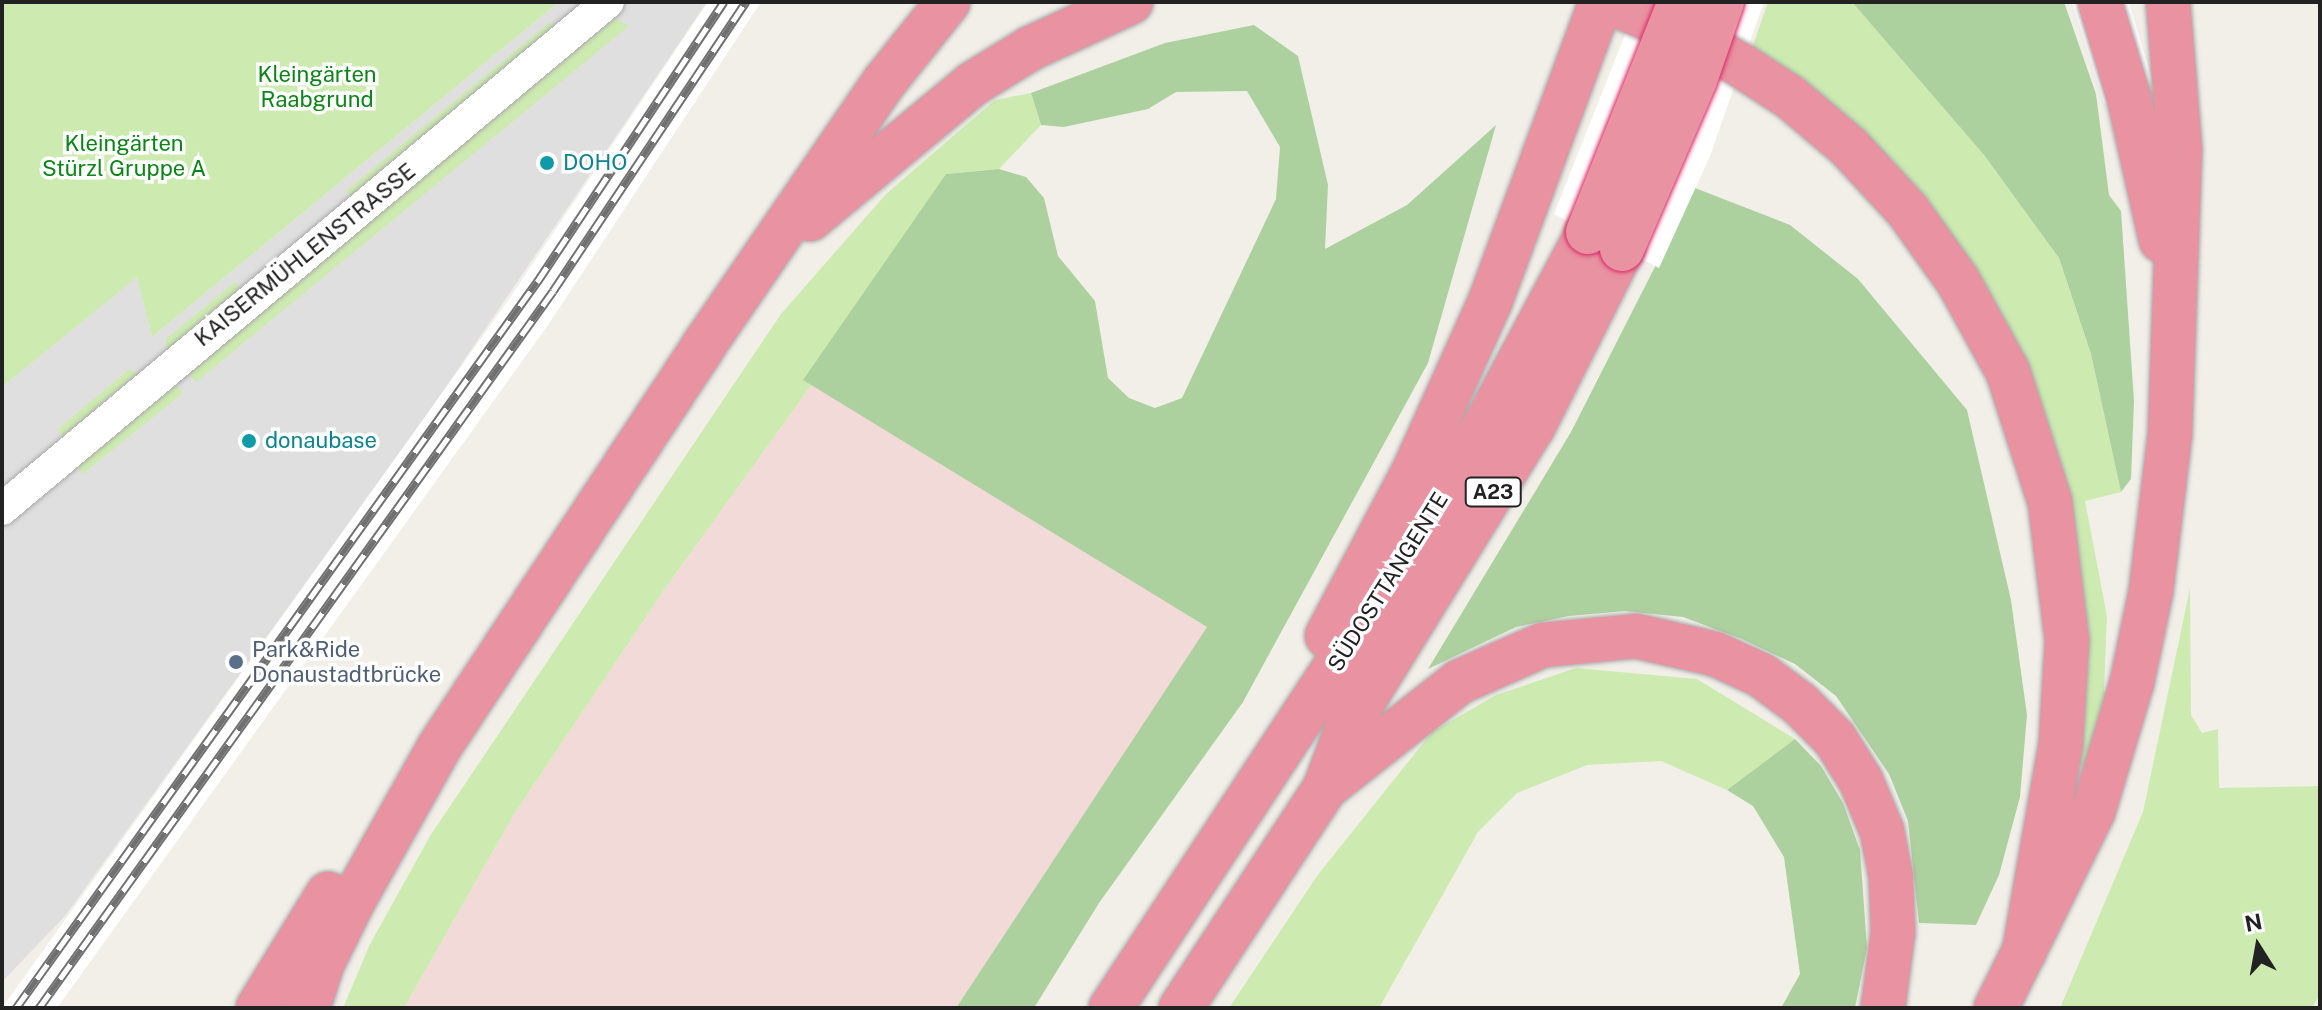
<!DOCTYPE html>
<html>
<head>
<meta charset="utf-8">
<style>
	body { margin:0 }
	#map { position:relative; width:2322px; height:1010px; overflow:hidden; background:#f2efe9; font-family:"Public Sans",sans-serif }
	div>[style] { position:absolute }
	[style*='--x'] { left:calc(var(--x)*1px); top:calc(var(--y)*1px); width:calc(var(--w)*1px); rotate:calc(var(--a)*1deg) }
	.residential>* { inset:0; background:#e0dfdf }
	.commercial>* { inset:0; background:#f2dad9 }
	.grass>* { inset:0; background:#cdebb0 }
	.forest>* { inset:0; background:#add19e }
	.pier>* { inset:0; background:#fff }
	.roads { filter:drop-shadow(0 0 2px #a9a9a9) drop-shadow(0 0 2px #a9a9a9) }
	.street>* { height:32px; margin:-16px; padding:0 16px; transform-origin:16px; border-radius:16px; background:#fff }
	.highway>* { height:44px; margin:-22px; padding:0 22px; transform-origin:22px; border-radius:22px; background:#e892a2 }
	.rail>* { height:9px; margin-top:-4.5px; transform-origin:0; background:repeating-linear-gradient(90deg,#fff 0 18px,#707070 0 36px); box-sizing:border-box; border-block:2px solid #707070 }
	.bridges { filter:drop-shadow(0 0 2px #dc2a67) drop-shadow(0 0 2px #dc2a67) }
	.highway-bridge>* { height:44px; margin:-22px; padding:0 22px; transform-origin:22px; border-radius:22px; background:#e892a2 }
	.dots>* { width:22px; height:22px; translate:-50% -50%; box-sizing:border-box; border:4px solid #fff; border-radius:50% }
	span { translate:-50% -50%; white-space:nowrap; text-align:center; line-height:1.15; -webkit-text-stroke:7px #fff; paint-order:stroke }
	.shield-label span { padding:2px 6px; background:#fff; border:2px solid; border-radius:6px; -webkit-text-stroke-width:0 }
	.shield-label { font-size:20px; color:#222; font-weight:700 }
	.park-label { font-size:22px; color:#0c8416 }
	.culture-label { font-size:22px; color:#0d838f }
	.left { translate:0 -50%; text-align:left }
	.street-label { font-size:22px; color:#222 }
	.service-label { font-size:22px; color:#4e5e75 }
	.frame { position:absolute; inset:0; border:4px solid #222; pointer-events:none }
	.north { position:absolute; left:2218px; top:906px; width:80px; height:80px; -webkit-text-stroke:6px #fff; paint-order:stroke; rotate:349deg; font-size:22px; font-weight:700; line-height:32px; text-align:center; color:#222 }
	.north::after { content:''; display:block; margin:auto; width:28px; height:36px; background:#222; clip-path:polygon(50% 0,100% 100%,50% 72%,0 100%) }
</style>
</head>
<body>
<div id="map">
	<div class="residential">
		<div style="clip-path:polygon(559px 2px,707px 2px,431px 409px,65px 916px,2px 982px,2px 387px,137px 276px,152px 337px)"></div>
	</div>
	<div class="commercial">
		<div style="clip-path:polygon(813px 383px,1207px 627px,956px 1008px,404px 1008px,513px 816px,664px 590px)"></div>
	</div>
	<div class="grass">
		<div style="clip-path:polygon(2px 2px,559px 2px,152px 337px,137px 277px,2px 387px)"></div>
		<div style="clip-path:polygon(1768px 2px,1852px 2px,1984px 155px,2059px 258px,2091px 354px,2121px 492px,2085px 501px,2107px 616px,2104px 691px,2110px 695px,2089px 767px,2074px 764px,2034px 388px,1749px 57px)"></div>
		<div style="clip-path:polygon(615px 18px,629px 26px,196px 382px,188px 373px)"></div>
		<div style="clip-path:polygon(550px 22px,555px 28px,351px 197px,346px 191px)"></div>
		<div style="clip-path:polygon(1031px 93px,1041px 125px,999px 169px,946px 174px,813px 383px,664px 590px,513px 816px,404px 1008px,343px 1008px,370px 944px,430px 836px,781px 314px,886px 194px,995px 100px)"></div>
		<div style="clip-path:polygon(235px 282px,240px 288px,166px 350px,166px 339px)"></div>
		<div style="clip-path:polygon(128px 370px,139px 372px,63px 436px,58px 429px)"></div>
		<div style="clip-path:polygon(175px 384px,183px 393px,83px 474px,76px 465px)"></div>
		<div style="clip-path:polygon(2190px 588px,2191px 715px,2202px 733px,2218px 729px,2219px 788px,2320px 786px,2320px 994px,2312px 1008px,2060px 1008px,2143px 812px)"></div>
		<div style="clip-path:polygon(1576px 668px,1697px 679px,1795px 739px,1727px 790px,1661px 761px,1587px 765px,1517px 793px,1478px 832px,1379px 1008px,1229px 1008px,1317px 876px,1432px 732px,1496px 695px)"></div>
	</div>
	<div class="forest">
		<div style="clip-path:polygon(1852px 2px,2064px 2px,2096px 94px,2109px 195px,2121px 211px,2134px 401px,2131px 479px,2121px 492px,2091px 354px,2059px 258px,1984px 155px)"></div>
		<div style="clip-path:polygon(1254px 25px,1298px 56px,1328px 185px,1325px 249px,1407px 205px,1496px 125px,1428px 363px,1243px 702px,1099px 903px,1034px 1008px,956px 1008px,1207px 627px,803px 380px,946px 174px,999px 169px,1026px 177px,1044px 198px,1058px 256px,1095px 301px,1108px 378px,1129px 398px,1155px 408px,1182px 398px,1276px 199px,1280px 147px,1247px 91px,1176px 92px,1148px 109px,1064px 127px,1041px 125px,1031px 93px,1165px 43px)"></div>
		<div style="clip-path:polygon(1695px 188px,1790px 225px,1858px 279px,1967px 410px,2011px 600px,2027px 715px,2020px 797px,1999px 875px,1976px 925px,1919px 923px,1908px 821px,1889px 774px,1836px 696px,1795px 664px,1742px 639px,1683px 617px,1625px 611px,1569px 616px,1516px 627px,1428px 669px,1571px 432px)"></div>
		<div style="clip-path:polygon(1795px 739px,1821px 766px,1843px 803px,1860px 850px,1867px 948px,1855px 1008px,1781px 1008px,1800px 974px,1784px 857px,1753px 806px,1727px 790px)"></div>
	</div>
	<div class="pier">
		<div style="clip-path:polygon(708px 2px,761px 2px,546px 328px,57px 1008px,2px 1008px,505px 305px)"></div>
		<div style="clip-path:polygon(1638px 2px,1764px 2px,1710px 156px,1659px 268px,1554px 214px)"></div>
		<div style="clip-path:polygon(2072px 2px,2129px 2px,2155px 90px,2104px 104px)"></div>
	</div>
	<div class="roads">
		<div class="street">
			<div style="--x:2;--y:509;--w:790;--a:-39.92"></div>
		</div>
		<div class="highway">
			<div style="--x:1609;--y:2;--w:90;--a:22.9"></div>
			<div style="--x:1692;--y:37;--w:58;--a:30.1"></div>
			<div style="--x:1742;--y:66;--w:57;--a:32.9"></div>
			<div style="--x:1790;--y:97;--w:77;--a:40.3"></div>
			<div style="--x:1849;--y:147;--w:87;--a:47.3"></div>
			<div style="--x:1908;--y:211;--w:86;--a:54.5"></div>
			<div style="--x:1958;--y:281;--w:104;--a:61.2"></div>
			<div style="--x:2008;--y:372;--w:137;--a:72.1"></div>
			<div style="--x:2050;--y:502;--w:140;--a:83"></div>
			<div style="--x:2067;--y:641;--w:102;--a:93.4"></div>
			<div style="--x:2061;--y:743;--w:213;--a:100"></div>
			<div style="--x:2100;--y:2;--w:100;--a:73.2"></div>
			<div style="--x:2129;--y:98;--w:146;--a:77.3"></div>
			<div style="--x:810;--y:219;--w:213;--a:-39.7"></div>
			<div style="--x:974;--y:83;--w:67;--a:-31.6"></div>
			<div style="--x:1031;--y:48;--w:110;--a:-24.7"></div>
			<div style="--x:1327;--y:636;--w:187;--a:-62.2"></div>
			<div style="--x:1414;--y:471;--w:185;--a:-65.8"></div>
			<div style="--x:1490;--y:302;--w:320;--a:-69.7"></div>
			<div style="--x:1325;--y:788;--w:171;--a:-38.3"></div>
			<div style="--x:1459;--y:682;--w:92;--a:-23.8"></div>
			<div style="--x:1543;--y:645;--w:93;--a:-5.5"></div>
			<div style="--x:1636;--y:636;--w:81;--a:12.8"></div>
			<div style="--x:1715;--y:654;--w:51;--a:24.5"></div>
			<div style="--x:1761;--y:675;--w:49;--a:36.6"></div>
			<div style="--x:1800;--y:704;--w:49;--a:45"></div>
			<div style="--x:1835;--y:739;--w:49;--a:58.2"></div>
			<div style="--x:1861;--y:781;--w:54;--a:67.2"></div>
			<div style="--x:1882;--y:831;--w:47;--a:78.9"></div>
			<div style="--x:1891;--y:877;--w:55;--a:87.9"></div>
			<div style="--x:1893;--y:932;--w:77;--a:97.5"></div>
			<div style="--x:258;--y:1008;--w:134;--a:-58.4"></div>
			<div style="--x:308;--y:1008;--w:46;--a:-72.3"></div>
			<div style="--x:322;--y:964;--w:70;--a:-63.8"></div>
			<div style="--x:353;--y:901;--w:178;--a:-60.7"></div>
			<div style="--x:440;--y:746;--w:476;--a:-56.6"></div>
			<div style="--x:702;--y:348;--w:324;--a:-55.6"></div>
			<div style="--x:885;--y:81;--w:101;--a:-51.4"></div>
			<div style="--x:1111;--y:1008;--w:474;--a:-56.7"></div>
			<div style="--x:1371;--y:612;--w:235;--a:-58.7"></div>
			<div style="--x:1493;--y:411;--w:203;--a:-62"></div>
			<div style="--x:1181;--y:1008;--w:263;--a:-56.8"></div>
			<div style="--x:1325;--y:788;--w:66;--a:-69.6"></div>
			<div style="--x:1348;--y:726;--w:352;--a:-58.3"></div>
			<div style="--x:1533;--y:427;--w:199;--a:-63.4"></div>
			<div style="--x:1996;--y:1008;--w:219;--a:-63.7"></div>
			<div style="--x:2093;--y:812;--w:136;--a:-73.3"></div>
			<div style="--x:2132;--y:682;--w:93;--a:-78.2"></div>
			<div style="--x:2151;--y:591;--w:159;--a:-83.1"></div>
			<div style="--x:2170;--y:433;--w:283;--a:-88"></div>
			<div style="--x:2180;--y:150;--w:148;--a:-94.6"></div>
		</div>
	</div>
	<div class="rail">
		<div style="--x:16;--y:1008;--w:894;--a:-54.34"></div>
		<div style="--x:537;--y:282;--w:337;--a:-56.3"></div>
		<div style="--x:39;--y:1008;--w:882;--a:-54.36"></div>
		<div style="--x:553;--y:291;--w:348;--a:-56.3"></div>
	</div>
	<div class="bridges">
		<div class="highway-bridge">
			<div style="--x:1588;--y:232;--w:248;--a:-68.2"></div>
			<div style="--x:1622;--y:249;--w:184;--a:-66.6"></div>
			<div style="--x:1695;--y:80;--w:83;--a:-70.9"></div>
		</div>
	</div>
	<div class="dots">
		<div style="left:547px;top:163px;background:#0f9aa8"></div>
		<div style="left:249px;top:441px;background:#0f9aa8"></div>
		<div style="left:236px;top:662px;background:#5c6f8a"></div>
	</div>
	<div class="shield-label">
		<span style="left:1493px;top:492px">A23</span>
	</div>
	<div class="park-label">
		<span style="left:317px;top:87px">Kleingärten<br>Raabgrund</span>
		<span style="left:124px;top:156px">Kleingärten<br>Stürzl Gruppe A</span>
	</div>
	<div class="culture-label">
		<span class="left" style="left:563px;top:163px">DOHO</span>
		<span class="left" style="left:265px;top:441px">donaubase</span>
	</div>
	<div class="street-label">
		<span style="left:305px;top:255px;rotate:-39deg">KAISERMÜHLENSTRASSE</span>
		<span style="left:1388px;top:582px;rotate:-58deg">SÜDOSTTANGENTE</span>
	</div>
	<div class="service-label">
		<span class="left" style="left:252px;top:662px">Park&amp;Ride<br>Donaustadtbrücke</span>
	</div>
	<div class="frame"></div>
	<div class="north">N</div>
</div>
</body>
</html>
